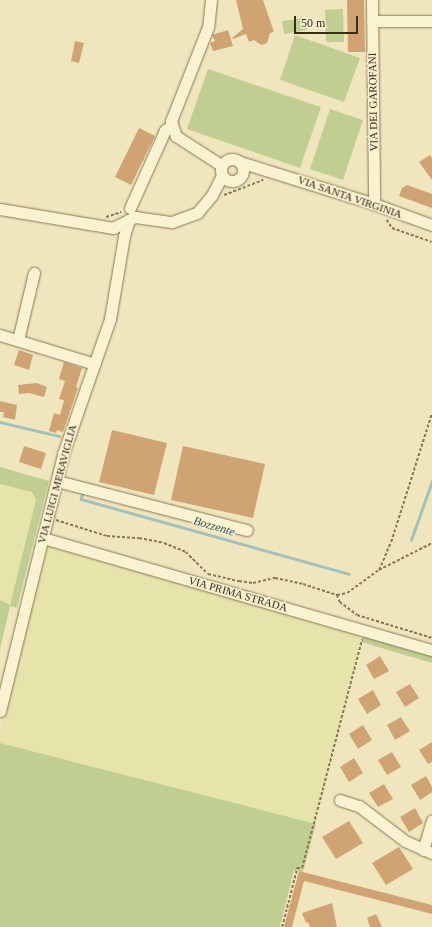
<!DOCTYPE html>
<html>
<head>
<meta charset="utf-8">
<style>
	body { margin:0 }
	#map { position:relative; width:432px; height:927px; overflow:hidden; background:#f0e6be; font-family:Georgia,serif }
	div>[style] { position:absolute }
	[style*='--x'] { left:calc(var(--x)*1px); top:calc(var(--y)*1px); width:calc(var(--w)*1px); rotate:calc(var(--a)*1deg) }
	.farmland>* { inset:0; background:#e6e3ab }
	.green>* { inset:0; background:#c0ce92 }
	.stream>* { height:2.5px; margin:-1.25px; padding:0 1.25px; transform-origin:1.25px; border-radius:1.25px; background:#a2c1bb }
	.building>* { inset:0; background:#d0a472 }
	.path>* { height:1.5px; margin-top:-0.75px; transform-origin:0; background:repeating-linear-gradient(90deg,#897756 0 3px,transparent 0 5px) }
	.roads { filter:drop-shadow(0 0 1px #897756) drop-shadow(0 0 1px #897756) }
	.minor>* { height:11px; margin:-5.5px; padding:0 5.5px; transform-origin:5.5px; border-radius:5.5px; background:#faf3d1 }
	.minor>.ring { margin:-5.5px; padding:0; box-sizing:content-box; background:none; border:11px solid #faf3d1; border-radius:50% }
	span { translate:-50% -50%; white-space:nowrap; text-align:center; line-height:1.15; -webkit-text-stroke:3px #f7f0ce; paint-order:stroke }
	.street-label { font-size:11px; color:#372c1b }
	.water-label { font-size:12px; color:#2a5658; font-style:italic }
	.scale { position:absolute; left:294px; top:16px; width:64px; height:18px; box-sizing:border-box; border:2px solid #372c1b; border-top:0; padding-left:5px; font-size:12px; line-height:14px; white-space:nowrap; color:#372c1b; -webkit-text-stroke:3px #f7f0ce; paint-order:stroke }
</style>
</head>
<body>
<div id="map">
	<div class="farmland">
		<div style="clip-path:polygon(0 484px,32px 492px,36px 500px,10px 605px,0 600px)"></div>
		<div style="clip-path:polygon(46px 544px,363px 635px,316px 824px,0 743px,0 733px)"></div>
	</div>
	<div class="green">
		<div style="clip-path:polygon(343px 9px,344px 42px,326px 42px,325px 10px)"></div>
		<div style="clip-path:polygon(305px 18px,307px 30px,284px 34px,282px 21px)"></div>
		<div style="clip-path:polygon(295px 35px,360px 58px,344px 102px,280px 80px)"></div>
		<div style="clip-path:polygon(208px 69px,321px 107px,300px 168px,187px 129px)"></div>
		<div style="clip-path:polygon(330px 109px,363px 120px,343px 180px,310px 169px)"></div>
		<div style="clip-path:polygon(0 467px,49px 481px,17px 608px,10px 606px,0 649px,0 600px,10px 605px,36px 500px,32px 492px,0 484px)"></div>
		<div style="clip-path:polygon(363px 635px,432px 655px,432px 663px,361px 642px)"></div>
		<div style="clip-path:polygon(0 743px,316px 824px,303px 872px,294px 870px,280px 927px,0 927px)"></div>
	</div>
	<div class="stream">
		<div style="--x:0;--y:422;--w:61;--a:13.3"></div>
		<div style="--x:83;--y:493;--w:6;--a:108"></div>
		<div style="--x:81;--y:499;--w:278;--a:15.6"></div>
		<div style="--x:411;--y:540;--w:63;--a:-70.4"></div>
	</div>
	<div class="building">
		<div style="clip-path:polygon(236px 0,263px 0,274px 32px,270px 33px,267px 43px,261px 45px,254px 40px,249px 42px,246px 34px,233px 39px,232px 38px,243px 29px)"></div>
		<div style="clip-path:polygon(347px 0,364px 0,365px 52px,348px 52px)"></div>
		<div style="clip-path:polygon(228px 30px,233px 46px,213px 51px,210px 43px,215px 41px,212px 35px)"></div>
		<div style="clip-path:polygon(75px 41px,84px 43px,79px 63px,71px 61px)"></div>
		<div style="clip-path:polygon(139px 128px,155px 136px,131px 185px,115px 177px)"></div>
		<div style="clip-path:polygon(430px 155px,432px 158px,432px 180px,419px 162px)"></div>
		<div style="clip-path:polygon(407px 185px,432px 194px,432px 208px,399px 196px,402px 188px)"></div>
		<div style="clip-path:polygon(19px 350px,33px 355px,29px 370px,14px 365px)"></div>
		<div style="clip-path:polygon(64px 362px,82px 368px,76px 387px,78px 388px,63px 432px,57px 430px,56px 433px,49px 431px,54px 413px,60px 415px,64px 400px,59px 399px,65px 381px,59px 379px)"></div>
		<div style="clip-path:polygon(37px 383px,47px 387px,44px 397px,29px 393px,19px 394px,18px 385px)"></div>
		<div style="clip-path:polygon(0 401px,17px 405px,15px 420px,3px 417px,4px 412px,0 412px)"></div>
		<div style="clip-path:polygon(112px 430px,167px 443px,154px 495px,99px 482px)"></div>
		<div style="clip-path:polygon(24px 446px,46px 453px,41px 469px,19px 462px)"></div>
		<div style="clip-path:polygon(183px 446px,265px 464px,253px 518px,171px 500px)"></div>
		<div style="clip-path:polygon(380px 656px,389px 671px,374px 679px,366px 665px)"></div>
		<div style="clip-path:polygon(410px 684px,419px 698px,405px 707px,396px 692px)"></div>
		<div style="clip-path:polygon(373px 690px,381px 705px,367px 714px,358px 699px)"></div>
		<div style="clip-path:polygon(401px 717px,410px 731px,395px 740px,387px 725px)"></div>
		<div style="clip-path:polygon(363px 725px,372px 740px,358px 749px,349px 734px)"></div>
		<div style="clip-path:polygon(432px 742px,432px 762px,428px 764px,419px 750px)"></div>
		<div style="clip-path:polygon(392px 752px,401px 767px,387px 775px,378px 760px)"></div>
		<div style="clip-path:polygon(354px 758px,363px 773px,349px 782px,340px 767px)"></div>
		<div style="clip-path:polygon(426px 776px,432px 787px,432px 792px,420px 800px,411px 785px)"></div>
		<div style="clip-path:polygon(384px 784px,393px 799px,378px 807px,369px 793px)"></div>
		<div style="clip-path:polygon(415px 808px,423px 823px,409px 832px,400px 817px)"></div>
		<div style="clip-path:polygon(349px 821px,363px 843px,336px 859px,322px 837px)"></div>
		<div style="clip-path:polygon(399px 847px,413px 869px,386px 885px,372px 863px)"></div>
		<div style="clip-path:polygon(299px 871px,432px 905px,432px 914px,304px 881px,292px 927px,284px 927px)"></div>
		<div style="clip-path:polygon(332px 903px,337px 927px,310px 927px,308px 922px,306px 923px,302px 913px)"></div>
		<div style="clip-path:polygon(376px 914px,382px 927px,370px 927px,367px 918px)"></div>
	</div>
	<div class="path">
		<div style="--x:224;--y:195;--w:42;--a:-21"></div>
		<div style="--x:106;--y:217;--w:16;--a:-18"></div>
		<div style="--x:387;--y:220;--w:9;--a:58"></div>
		<div style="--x:392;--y:228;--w:42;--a:19.3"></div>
		<div style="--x:56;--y:520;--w:53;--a:17.4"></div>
		<div style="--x:107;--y:536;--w:32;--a:4"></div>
		<div style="--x:139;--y:538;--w:25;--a:11"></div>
		<div style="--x:164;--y:543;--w:24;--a:22"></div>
		<div style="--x:186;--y:552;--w:31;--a:45"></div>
		<div style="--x:208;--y:574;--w:32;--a:13"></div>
		<div style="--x:239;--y:581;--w:14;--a:8"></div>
		<div style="--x:253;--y:583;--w:23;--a:-13"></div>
		<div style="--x:275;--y:578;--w:29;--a:12"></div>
		<div style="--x:303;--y:584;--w:36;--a:18"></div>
		<div style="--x:337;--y:595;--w:8;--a:67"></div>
		<div style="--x:340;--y:602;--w:21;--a:37"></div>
		<div style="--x:357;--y:615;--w:78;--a:17"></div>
		<div style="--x:379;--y:570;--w:30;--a:-67"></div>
		<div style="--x:391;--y:542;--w:135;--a:-72.4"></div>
		<div style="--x:337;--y:595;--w:10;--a:-11"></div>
		<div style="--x:347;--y:593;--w:39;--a:-36"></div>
		<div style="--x:379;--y:570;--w:59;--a:-27"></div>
		<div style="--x:282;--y:927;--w:61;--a:-75.7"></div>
		<div style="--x:297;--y:868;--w:5;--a:0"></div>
		<div style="--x:302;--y:868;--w:236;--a:-75.3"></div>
	</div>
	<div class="roads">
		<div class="minor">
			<div style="--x:211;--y:0;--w:27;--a:96"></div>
			<div style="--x:208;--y:27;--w:101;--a:111.5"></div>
			<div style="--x:171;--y:121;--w:16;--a:72"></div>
			<div style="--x:176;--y:136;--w:54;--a:32.8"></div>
			<div style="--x:372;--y:0;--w:204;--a:89.4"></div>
			<div style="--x:372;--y:21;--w:60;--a:0"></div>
			<div class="ring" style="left:221px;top:159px;width:11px;height:11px"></div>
			<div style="--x:240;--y:162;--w:140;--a:17.4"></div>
			<div style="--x:374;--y:204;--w:62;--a:19.9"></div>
			<div style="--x:130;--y:208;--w:85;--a:-65.8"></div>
			<div style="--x:165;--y:130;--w:7;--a:-34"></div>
			<div style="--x:0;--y:209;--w:115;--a:9.5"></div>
			<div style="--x:113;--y:228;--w:25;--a:-27"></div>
			<div style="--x:135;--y:217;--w:37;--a:8"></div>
			<div style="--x:172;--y:222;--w:27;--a:-20"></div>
			<div style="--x:197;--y:213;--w:23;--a:-50"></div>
			<div style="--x:212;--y:195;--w:22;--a:-63"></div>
			<div style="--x:0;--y:335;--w:99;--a:17"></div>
			<div style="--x:18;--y:340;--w:69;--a:-76.6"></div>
			<div style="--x:57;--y:481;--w:196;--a:14.5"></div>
			<div style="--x:43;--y:538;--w:405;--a:16.1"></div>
			<div style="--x:0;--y:711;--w:265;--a:-76.2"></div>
			<div style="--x:63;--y:454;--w:143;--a:-70.8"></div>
			<div style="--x:110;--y:319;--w:84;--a:-80.4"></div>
			<div style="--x:124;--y:236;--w:17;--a:-73"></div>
			<div style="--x:340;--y:800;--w:20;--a:18"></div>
			<div style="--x:359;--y:806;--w:58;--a:37.3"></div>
			<div style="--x:405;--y:841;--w:30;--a:24"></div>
			<div style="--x:423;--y:850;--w:31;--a:-73"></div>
		</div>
	</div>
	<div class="street-label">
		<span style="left:373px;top:102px;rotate:-91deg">VIA DEI GAROFANI</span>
		<span style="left:350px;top:197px;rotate:19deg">VIA SANTA VIRGINIA</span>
		<span style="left:57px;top:484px;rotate:-75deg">VIA LUIGI MERAVIGLIA</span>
		<span style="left:238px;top:594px;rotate:16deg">VIA PRIMA STRADA</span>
	</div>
	<div class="water-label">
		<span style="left:214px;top:527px;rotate:16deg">Bozzente</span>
	</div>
	<div class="scale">50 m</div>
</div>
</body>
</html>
